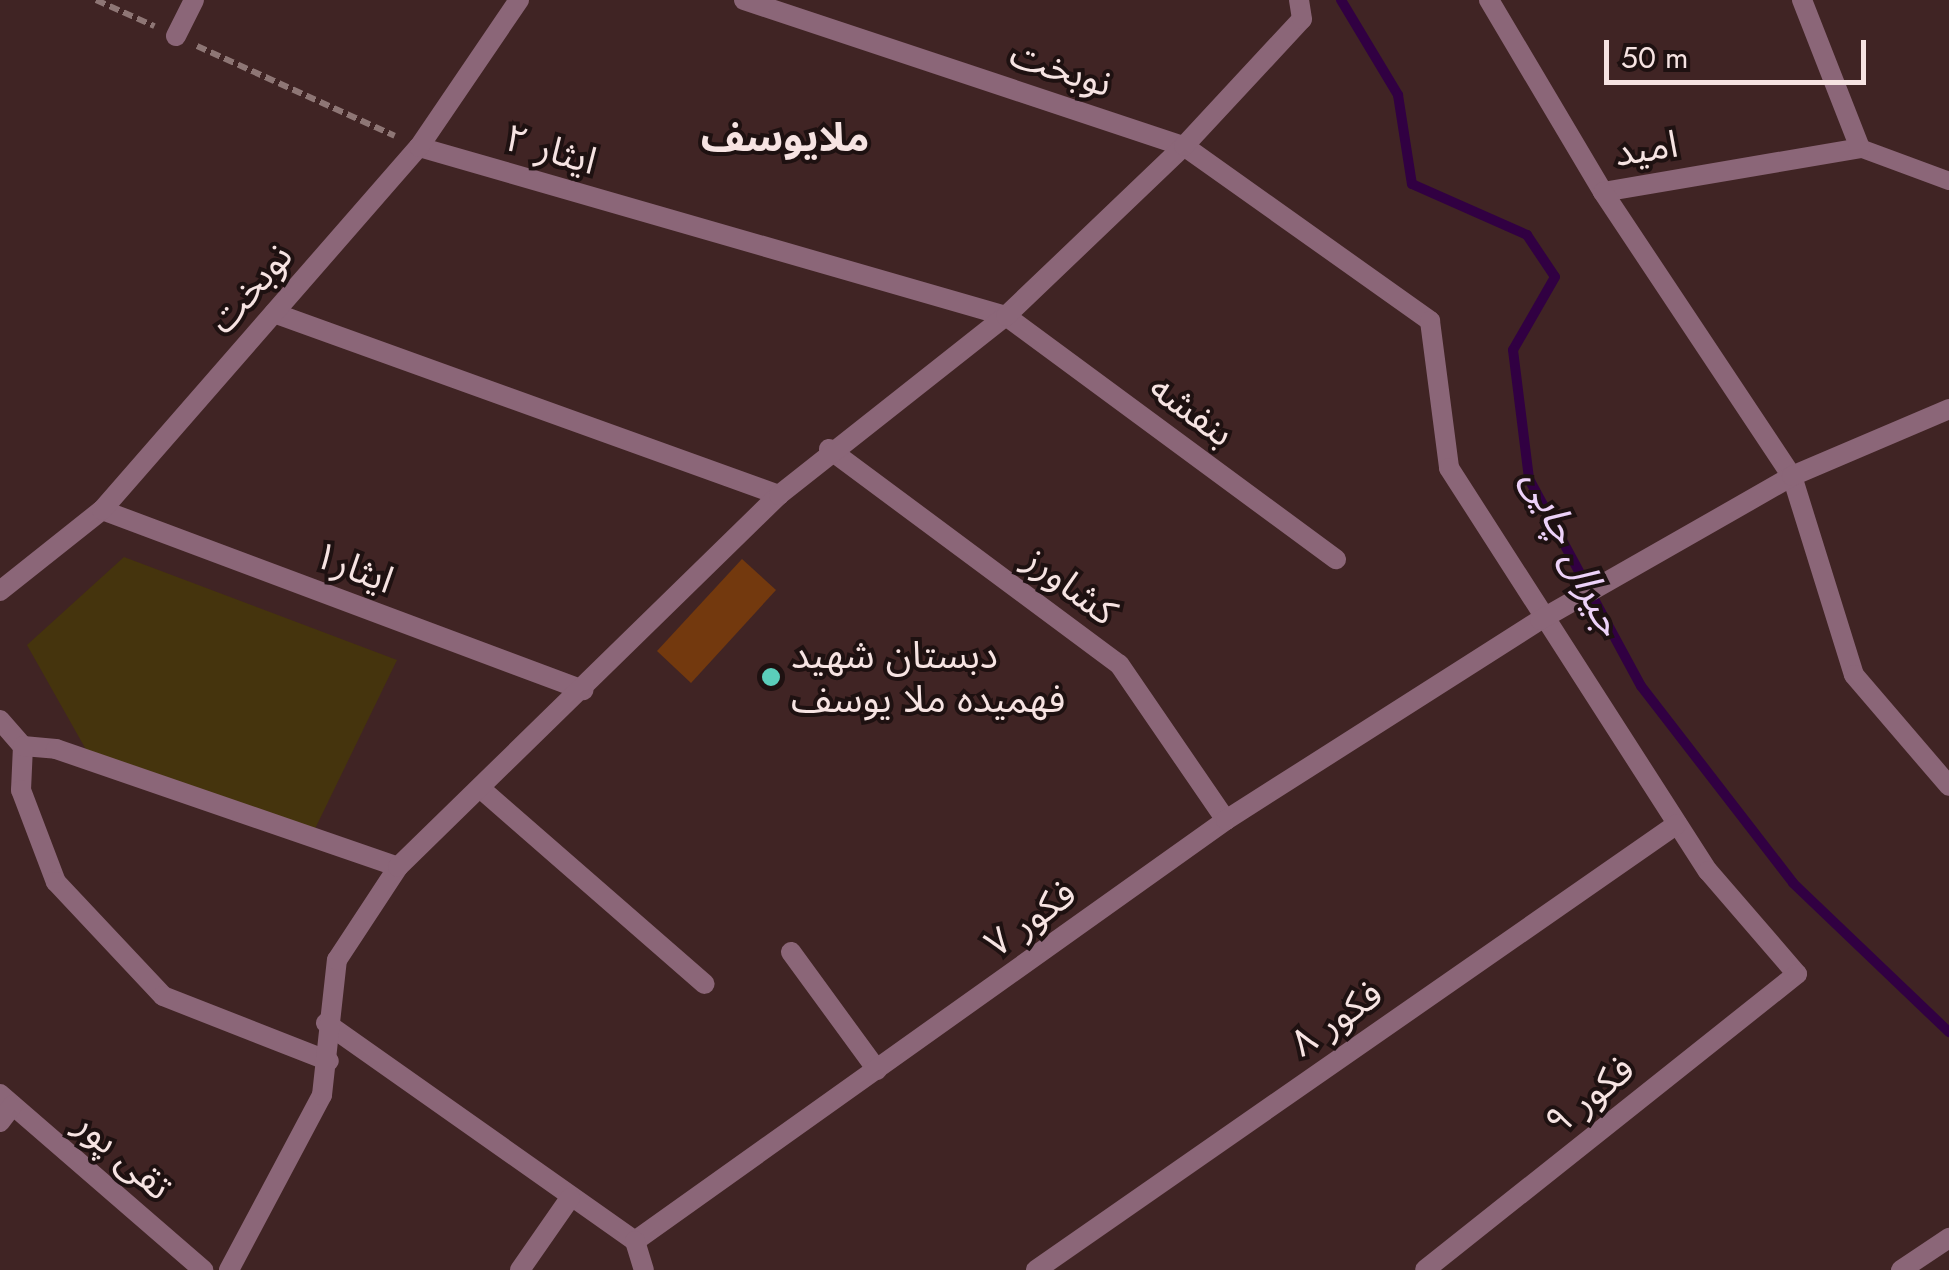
<!DOCTYPE html>
<html>
<head>
<meta charset="utf-8">
<style>
	body { margin:0 }
	#map { position:relative; width:1949px; height:1270px; overflow:hidden; background:#402424; font-family:Jost,"Noto Sans Arabic",sans-serif }
	div>[style] { position:absolute }
	[style*='--x'] { left:calc(var(--x)*1px); top:calc(var(--y)*1px); width:calc(var(--w)*1px); rotate:calc(var(--a)*1deg) }
	.green>* { inset:0; background:#45340d }
	.stream>* { height:10px; margin:-5px; padding:0 5px; transform-origin:5px; border-radius:5px; background:#310042 }
	.building>* { inset:0; background:#73390e }
	.path>* { height:6px; margin-top:-3px; transform-origin:0; background:repeating-linear-gradient(90deg,#8e7675 0 10px,transparent 0 15px) }
	.lane>* { height:18px; margin:-9px; padding:0 9px; transform-origin:9px; border-radius:9px; background:#8b6678 }
	.street>* { height:20px; margin:-10px; padding:0 10px; transform-origin:10px; border-radius:10px; background:#8b6678 }
	.dots>* { width:28px; height:28px; translate:-50% -50%; box-sizing:border-box; border:5px solid #1e1111; border-radius:50% }
	span { translate:-50% -50%; white-space:nowrap; text-align:center; line-height:1.15; -webkit-text-stroke:8px #1e1111; paint-order:stroke }
	.street-label { font-size:38px; color:#f6e3e2 }
	.poi-label { font-size:38px; color:#f6e3e2 }
	.left { translate:0 -50%; text-align:left }
	.neighbourhood-label { font-size:40px; color:#f6e3e2; font-weight:700 }
	.water-label { font-size:40px; color:#edd2f9; font-style:italic }
	.scale { position:absolute; left:1604px; top:40px; width:262px; height:45px; box-sizing:border-box; border:5px solid #f6e3e2; border-top:0; padding-left:12px; font-size:30px; line-height:35px; white-space:nowrap; color:#f6e3e2; -webkit-text-stroke:8px #1e1111; paint-order:stroke }
</style>
</head>
<body>
<div id="map">
	<div class="green">
		<div style="clip-path:polygon(124px 557px,397px 660px,310px 839px,93px 762px,27px 645px)"></div>
	</div>
	<div class="stream">
		<div style="--x:1341;--y:0;--w:111;--a:59"></div>
		<div style="--x:1398;--y:95;--w:90;--a:81.1"></div>
		<div style="--x:1412;--y:184;--w:126;--a:23.9"></div>
		<div style="--x:1527;--y:235;--w:50;--a:56.3"></div>
		<div style="--x:1555;--y:277;--w:84;--a:119.9"></div>
		<div style="--x:1513;--y:350;--w:130;--a:82.9"></div>
		<div style="--x:1529;--y:479;--w:235;--a:61.6"></div>
		<div style="--x:1641;--y:686;--w:249;--a:52.3"></div>
		<div style="--x:1793;--y:883;--w:216;--a:43.7"></div>
	</div>
	<div class="building">
		<div style="clip-path:polygon(742px 559px,776px 590px,691px 683px,657px 651px)"></div>
	</div>
	<div class="path">
		<div style="--x:96;--y:0;--w:64;--a:24.1"></div>
		<div style="--x:197;--y:46;--w:217;--a:24.4"></div>
	</div>
	<div class="lane">
		<div style="--x:1860;--y:148;--w:95;--a:20.3"></div>
	</div>
	<div class="street">
		<div style="--x:744;--y:0;--w:464;--a:18.4"></div>
		<div style="--x:1184;--y:146;--w:302;--a:35.4"></div>
		<div style="--x:1430;--y:321;--w:148;--a:82.6"></div>
		<div style="--x:1449;--y:468;--w:479;--a:57.3"></div>
		<div style="--x:1708;--y:871;--w:136;--a:49.2"></div>
		<div style="--x:1797;--y:974;--w:475;--a:141.5"></div>
		<div style="--x:1489;--y:0;--w:223;--a:59.3"></div>
		<div style="--x:1603;--y:192;--w:261;--a:-9.7"></div>
		<div style="--x:1860;--y:148;--w:159;--a:-111.4"></div>
		<div style="--x:176;--y:36;--w:40;--a:-63.4"></div>
		<div style="--x:419;--y:147;--w:611;--a:16.06"></div>
		<div style="--x:1006;--y:316;--w:410;--a:36.4"></div>
		<div style="--x:1603;--y:192;--w:341;--a:56.4"></div>
		<div style="--x:1792;--y:476;--w:208;--a:72.7"></div>
		<div style="--x:1854;--y:675;--w:146;--a:49.4"></div>
		<div style="--x:274;--y:313;--w:537;--a:19.82"></div>
		<div style="--x:829;--y:449;--w:361;--a:36.6"></div>
		<div style="--x:1119;--y:664;--w:189;--a:55.6"></div>
		<div style="--x:102;--y:510;--w:514;--a:20.52"></div>
		<div style="--x:0;--y:591;--w:130;--a:-38.5"></div>
		<div style="--x:102;--y:510;--w:482;--a:-48.9"></div>
		<div style="--x:419;--y:147;--w:178;--a:-55.8"></div>
		<div style="--x:0;--y:720;--w:35;--a:49"></div>
		<div style="--x:23;--y:746;--w:44;--a:92.6"></div>
		<div style="--x:21;--y:790;--w:98;--a:69.2"></div>
		<div style="--x:56;--y:882;--w:156;--a:46.8"></div>
		<div style="--x:163;--y:996;--w:178;--a:21.4"></div>
		<div style="--x:23;--y:746;--w:33;--a:5"></div>
		<div style="--x:56;--y:749;--w:362;--a:19"></div>
		<div style="--x:480;--y:788;--w:298;--a:41.1"></div>
		<div style="--x:791;--y:952;--w:146;--a:53.9"></div>
		<div style="--x:326;--y:1023;--w:378;--a:35.2"></div>
		<div style="--x:635;--y:1241;--w:726;--a:-35.46"></div>
		<div style="--x:1226;--y:820;--w:372;--a:-32.5"></div>
		<div style="--x:1540;--y:620;--w:290;--a:-29.7"></div>
		<div style="--x:1792;--y:476;--w:171;--a:-23.1"></div>
		<div style="--x:0;--y:1094;--w:269;--a:40.9"></div>
		<div style="--x:0;--y:1122;--w:21;--a:-53"></div>
		<div style="--x:635;--y:1241;--w:30;--a:73"></div>
		<div style="--x:229;--y:1270;--w:198;--a:-62"></div>
		<div style="--x:322;--y:1095;--w:136;--a:-83.7"></div>
		<div style="--x:337;--y:960;--w:111;--a:-56.7"></div>
		<div style="--x:398;--y:867;--w:532;--a:-44.32"></div>
		<div style="--x:779;--y:495;--w:289;--a:-38.3"></div>
		<div style="--x:1006;--y:316;--w:246;--a:-43.7"></div>
		<div style="--x:1184;--y:146;--w:173;--a:-47.1"></div>
		<div style="--x:1302;--y:19;--w:19;--a:-99"></div>
		<div style="--x:520;--y:1270;--w:88;--a:-55.2"></div>
		<div style="--x:1036;--y:1270;--w:781;--a:-34.83"></div>
		<div style="--x:1901;--y:1270;--w:58;--a:-33.7"></div>
	</div>
	<div class="dots">
		<div style="left:771px;top:677px;background:#5bcebb"></div>
	</div>
	<div class="street-label">
		<span style="left:1061px;top:68px;rotate:18deg">نوبخت</span>
		<span style="left:1646px;top:148px;rotate:-9deg">امید</span>
		<span style="left:551px;top:149px;rotate:16deg">ایثار ۲</span>
		<span style="left:250px;top:288px;rotate:-49deg">نوبخت</span>
		<span style="left:1192px;top:410px;rotate:36deg">بنفشه</span>
		<span style="left:354px;top:567px;rotate:21deg">ایثار۱</span>
		<span style="left:1071px;top:585px;rotate:37deg">کشاورز</span>
		<span style="left:1030px;top:918px;rotate:-36deg">فکور ۷</span>
		<span style="left:1336px;top:1018px;rotate:-35deg">فکور ۸</span>
		<span style="left:1589px;top:1095px;rotate:-39deg">فکور ۹</span>
		<span style="left:124px;top:1155px;rotate:41deg">تقی پور</span>
	</div>
	<div class="poi-label">
		<span class="left" style="left:791px;top:677px">دبستان شهید<br>فهمیده ملا یوسف</span>
	</div>
	<div class="neighbourhood-label">
		<span style="left:785px;top:137px">ملایوسف</span>
	</div>
	<div class="water-label">
		<span style="left:1574px;top:552px;rotate:64deg">جیرال چایی</span>
	</div>
	<div class="scale">50 m</div>
</div>
</body>
</html>
